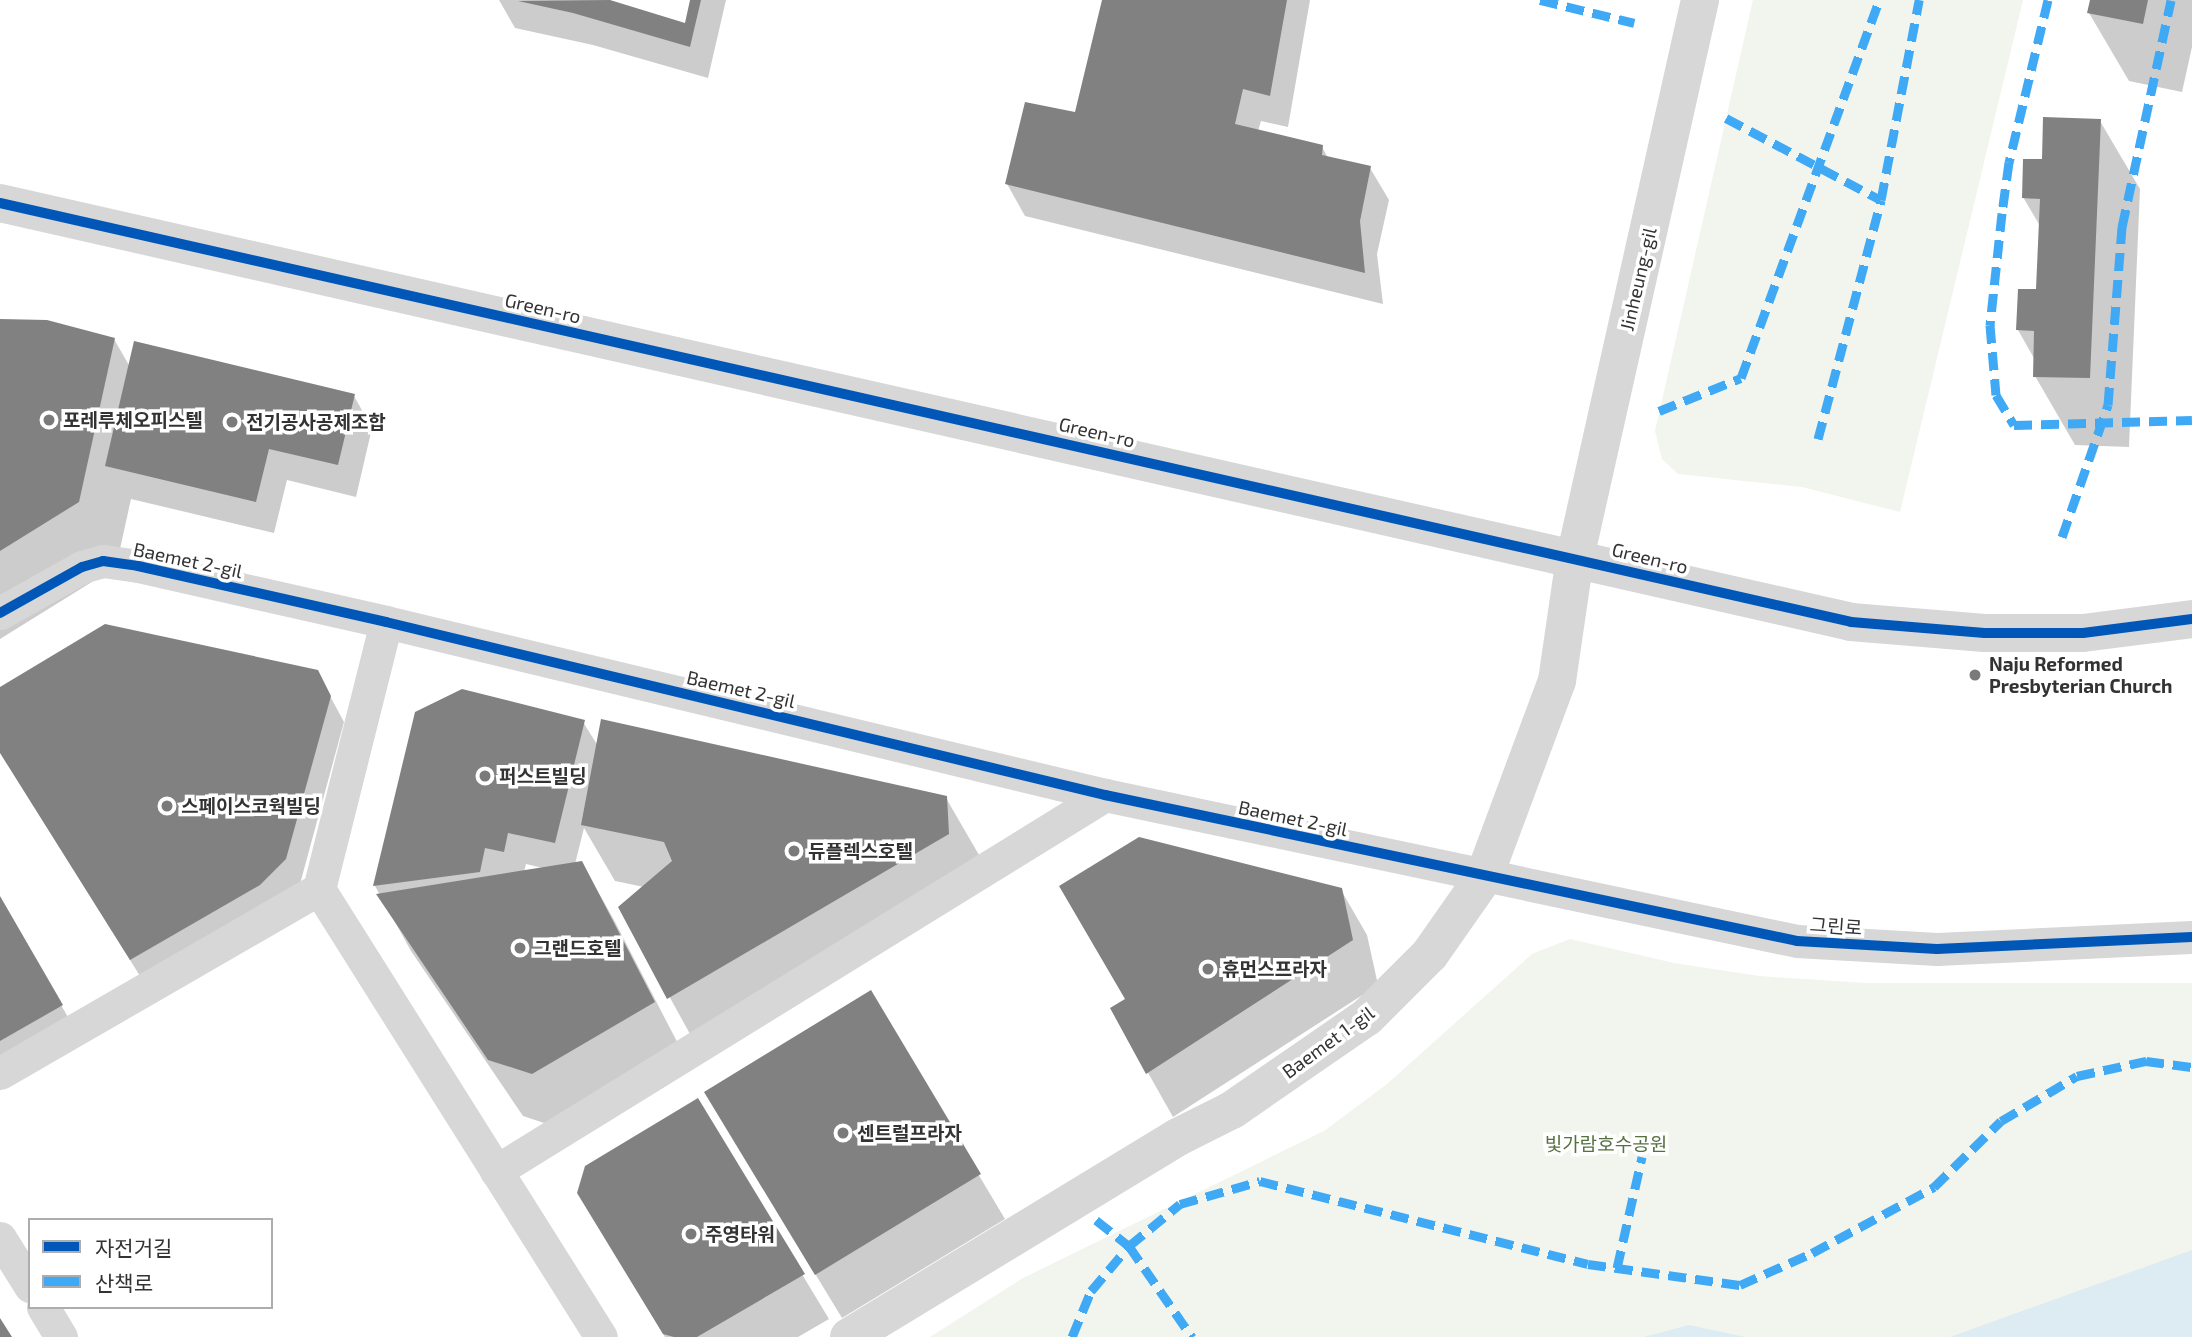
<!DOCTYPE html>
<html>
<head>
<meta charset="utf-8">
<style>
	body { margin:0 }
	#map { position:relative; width:2192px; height:1337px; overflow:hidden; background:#fff; font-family:"Exo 2","Noto Sans KR",sans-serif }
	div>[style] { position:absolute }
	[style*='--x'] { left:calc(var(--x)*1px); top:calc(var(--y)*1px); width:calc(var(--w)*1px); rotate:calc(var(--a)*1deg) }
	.green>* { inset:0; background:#f1f5ed }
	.water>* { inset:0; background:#ddebf3 }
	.shadow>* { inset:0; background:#0003 }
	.building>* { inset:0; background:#818181 }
	.minor>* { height:33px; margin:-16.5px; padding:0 16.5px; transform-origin:16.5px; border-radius:16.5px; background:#d7d7d7 }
	.tertiary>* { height:38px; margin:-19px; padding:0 19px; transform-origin:19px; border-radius:19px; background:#d7d7d7 }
	.quiet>* { height:9px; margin-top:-4.5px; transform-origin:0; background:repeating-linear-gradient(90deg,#3fa9f5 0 18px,transparent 0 27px) }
	.cycleway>* { height:10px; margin:-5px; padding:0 5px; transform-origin:5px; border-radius:5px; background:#0057b8 }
	.dots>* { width:19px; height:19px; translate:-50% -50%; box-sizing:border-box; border:4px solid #fff; border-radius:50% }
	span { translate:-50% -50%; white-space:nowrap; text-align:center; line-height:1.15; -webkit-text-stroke:7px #fff; paint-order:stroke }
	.street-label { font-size:19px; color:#333 }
	.poi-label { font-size:19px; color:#333; font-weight:700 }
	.left { translate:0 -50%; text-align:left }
	.park-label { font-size:19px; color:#56703f }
	.legend { position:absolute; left:28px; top:1218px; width:245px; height:91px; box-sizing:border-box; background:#fff; border:2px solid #adadad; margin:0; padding:9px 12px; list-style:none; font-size:21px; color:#333 }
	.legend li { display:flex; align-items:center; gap:14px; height:35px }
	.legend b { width:35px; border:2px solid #adadad }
</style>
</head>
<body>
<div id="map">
	<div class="green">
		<div style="clip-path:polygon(1753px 0,2023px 0,1900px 512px,1802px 487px,1678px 474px,1662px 459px,1655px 431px)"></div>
		<div style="clip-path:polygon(1570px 939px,1674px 963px,1759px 976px,1865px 983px,2192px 983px,2192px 1337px,930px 1337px,1023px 1278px,1324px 1131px,1387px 1084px,1532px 954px)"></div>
	</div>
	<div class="water">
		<div style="clip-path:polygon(2192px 1250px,2192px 1337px,1950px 1337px)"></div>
		<div style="clip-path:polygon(1689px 1325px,1745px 1337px,1644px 1337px)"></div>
	</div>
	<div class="shadow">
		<div style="clip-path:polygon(499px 0,604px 0,686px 25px,692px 0,726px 0,708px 78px,593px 45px,515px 28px)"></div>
		<div style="clip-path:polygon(1103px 0,1310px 0,1288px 127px,1261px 121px,1258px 131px,1322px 147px,1328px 158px,1370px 168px,1389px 200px,1377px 254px,1383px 304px,1025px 216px,1007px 184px,1077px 114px)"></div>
		<div style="clip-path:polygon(2092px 0,2192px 0,2192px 47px,2182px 92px,2129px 81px,2089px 13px)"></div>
		<div style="clip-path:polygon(2100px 121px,2140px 189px,2129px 447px,2075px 445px,2035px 376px,2035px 360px,2018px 330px,2037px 291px,2040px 226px,2023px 197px,2043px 160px)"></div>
		<div style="clip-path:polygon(0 321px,114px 339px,130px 367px,354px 396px,372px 428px,356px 497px,287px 480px,274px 533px,131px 499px,116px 567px,0 639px)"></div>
		<div style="clip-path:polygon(317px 672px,344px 722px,300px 884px,145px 984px,0 752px,0 689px)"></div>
		<div style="clip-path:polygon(evenodd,416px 713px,583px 722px,598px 746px,946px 798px,979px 855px,981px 891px,701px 1054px,620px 907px,644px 887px,615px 881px,584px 828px,575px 864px,582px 863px,614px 920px,686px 1059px,565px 1130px,523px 1116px,411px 951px,375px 886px,416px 713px,526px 864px,547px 869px,524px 872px,526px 864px)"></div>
		<div style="clip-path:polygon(1341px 890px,1367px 935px,1378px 985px,1173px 1117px,1112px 1009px)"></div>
		<div style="clip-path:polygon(0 899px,76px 1031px,0 1073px)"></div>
		<div style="clip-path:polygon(870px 993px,1005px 1219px,842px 1318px,732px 1137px)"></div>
		<div style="clip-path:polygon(697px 1100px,829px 1319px,798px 1337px,665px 1337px,605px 1238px)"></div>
	</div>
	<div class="building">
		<div style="clip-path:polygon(610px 0,685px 23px,690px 0,701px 0,690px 47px,573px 13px,518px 1px)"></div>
		<div style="clip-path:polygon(1102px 0,1287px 0,1270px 96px,1243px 89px,1235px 124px,1323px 145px,1322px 155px,1371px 166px,1360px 221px,1365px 273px,1005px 184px,1025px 102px,1075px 112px)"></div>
		<div style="clip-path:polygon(2090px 0,2148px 0,2143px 24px,2087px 13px)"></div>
		<div style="clip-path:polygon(2043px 117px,2101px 119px,2090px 378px,2033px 377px,2034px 331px,2016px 330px,2018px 289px,2036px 289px,2040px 199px,2022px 198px,2023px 159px,2042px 159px)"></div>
		<div style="clip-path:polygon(0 319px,47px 320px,115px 338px,79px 502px,0 551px)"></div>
		<div style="clip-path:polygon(134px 341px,355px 394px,338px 465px,269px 449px,256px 502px,105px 466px)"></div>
		<div style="clip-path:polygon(105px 624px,318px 670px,331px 696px,286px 859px,260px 885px,130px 960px,0 753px,0 687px)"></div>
		<div style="clip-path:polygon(462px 689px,585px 720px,555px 843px,508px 833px,504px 852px,485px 848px,480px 872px,373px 886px,415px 712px)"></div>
		<div style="clip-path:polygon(601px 719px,947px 796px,949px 834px,667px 999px,618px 907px,672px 861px,664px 842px,581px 825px)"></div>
		<div style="clip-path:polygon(1139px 837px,1342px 888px,1353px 940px,1146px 1074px,1110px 1008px,1125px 999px,1059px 886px)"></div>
		<div style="clip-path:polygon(582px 861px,655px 1002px,532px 1074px,488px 1060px,376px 894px)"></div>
		<div style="clip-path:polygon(0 896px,63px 1005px,0 1041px)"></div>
		<div style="clip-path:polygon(871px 990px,981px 1174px,815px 1275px,704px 1092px)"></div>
		<div style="clip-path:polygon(698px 1098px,805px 1274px,697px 1337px,674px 1337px,663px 1334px,577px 1193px,585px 1166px)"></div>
		<div style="clip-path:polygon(0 1318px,12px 1337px,0 1337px)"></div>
	</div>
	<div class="minor">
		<div style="--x:0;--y:613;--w:94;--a:-29.3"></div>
		<div style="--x:82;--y:567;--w:22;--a:-16"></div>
		<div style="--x:103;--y:561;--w:35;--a:8"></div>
		<div style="--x:138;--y:566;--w:254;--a:12.7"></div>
		<div style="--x:386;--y:622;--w:740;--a:13.53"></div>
		<div style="--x:1105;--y:795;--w:707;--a:11.91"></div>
		<div style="--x:1797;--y:941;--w:140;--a:3.3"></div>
		<div style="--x:1937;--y:949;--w:255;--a:-2.7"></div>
		<div style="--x:319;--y:889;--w:529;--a:57.81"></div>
		<div style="--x:0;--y:1073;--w:368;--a:-30"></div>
		<div style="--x:319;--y:889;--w:275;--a:-75.9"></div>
		<div style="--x:496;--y:1171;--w:716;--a:-31.69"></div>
		<div style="--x:0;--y:1238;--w:57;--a:58"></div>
		<div style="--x:43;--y:1307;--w:35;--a:59"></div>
	</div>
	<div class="tertiary">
		<div style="--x:0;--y:203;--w:1898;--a:12.75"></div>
		<div style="--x:1851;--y:622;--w:134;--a:4.7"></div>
		<div style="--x:1985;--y:633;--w:98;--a:0"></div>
		<div style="--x:2083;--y:633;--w:110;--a:-7.3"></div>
		<div style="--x:849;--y:1337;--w:385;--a:-31.3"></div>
		<div style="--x:1178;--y:1137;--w:60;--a:-26.6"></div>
		<div style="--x:1232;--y:1110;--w:164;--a:-34.6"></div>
		<div style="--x:1367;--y:1017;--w:89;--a:-45"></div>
		<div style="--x:1430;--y:954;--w:94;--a:-55"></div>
		<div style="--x:1484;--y:877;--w:209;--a:-69.6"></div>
		<div style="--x:1557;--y:681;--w:124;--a:-81.7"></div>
		<div style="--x:1575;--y:558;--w:572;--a:-77.37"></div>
	</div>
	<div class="quiet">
		<div style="--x:1540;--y:0;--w:97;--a:13.7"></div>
		<div style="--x:2048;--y:0;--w:167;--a:103.5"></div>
		<div style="--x:2009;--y:162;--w:51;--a:97.8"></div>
		<div style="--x:2002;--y:213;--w:113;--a:96.1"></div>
		<div style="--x:1990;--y:325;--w:70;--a:85.1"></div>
		<div style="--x:1996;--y:395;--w:35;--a:59"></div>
		<div style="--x:2014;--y:425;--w:178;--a:-1.6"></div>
		<div style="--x:1726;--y:118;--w:175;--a:27.9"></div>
		<div style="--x:1659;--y:411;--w:88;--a:-21.9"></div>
		<div style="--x:1741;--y:378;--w:402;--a:-69.9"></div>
		<div style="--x:1818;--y:439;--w:247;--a:-75.2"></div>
		<div style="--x:1881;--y:200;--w:204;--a:-79.2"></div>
		<div style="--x:2062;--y:537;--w:140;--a:-70.8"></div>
		<div style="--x:2108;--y:405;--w:179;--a:-85.5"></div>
		<div style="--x:2122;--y:227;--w:232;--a:-77.8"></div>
		<div style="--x:1096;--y:1220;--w:42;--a:38.2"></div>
		<div style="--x:1129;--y:1246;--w:111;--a:55.3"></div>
		<div style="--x:1617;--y:1268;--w:114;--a:-77.3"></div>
		<div style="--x:1072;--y:1337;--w:50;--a:-67.6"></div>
		<div style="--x:1091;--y:1291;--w:59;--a:-49.8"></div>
		<div style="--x:1129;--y:1246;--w:66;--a:-39.5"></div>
		<div style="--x:1180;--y:1204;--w:83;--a:-16"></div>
		<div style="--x:1260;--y:1181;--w:338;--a:14.2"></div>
		<div style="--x:1588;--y:1264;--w:153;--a:7.9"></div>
		<div style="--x:1740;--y:1285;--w:79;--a:-24"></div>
		<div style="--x:1812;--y:1253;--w:139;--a:-28.4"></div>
		<div style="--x:1934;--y:1187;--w:94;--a:-44.6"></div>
		<div style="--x:2001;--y:1121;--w:88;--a:-30.6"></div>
		<div style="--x:2077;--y:1076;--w:71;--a:-12.3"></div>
		<div style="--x:2146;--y:1061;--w:46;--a:7.4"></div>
	</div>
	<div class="cycleway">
		<div style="--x:0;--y:203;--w:1898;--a:12.75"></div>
		<div style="--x:1851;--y:622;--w:134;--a:4.7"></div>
		<div style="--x:1985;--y:633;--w:98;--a:0"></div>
		<div style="--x:2083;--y:633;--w:110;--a:-7.3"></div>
		<div style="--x:0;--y:613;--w:94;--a:-29.3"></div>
		<div style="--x:82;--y:567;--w:22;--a:-16"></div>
		<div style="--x:103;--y:561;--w:35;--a:8"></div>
		<div style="--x:138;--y:566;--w:254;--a:12.7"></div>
		<div style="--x:386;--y:622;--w:740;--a:13.53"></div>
		<div style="--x:1105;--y:795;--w:707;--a:11.91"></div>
		<div style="--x:1797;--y:941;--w:140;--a:3.3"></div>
		<div style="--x:1937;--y:949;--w:255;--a:-2.7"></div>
	</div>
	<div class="dots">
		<div style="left:49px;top:420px;background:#7a7a7a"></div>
		<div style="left:232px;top:422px;background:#7a7a7a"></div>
		<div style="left:1975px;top:675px;background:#7a7a7a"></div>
		<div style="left:485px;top:776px;background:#7a7a7a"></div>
		<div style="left:167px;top:806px;background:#7a7a7a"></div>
		<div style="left:794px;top:851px;background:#7a7a7a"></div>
		<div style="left:520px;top:948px;background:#7a7a7a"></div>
		<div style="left:1208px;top:969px;background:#7a7a7a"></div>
		<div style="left:843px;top:1133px;background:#7a7a7a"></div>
		<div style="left:691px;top:1234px;background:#7a7a7a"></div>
	</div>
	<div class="street-label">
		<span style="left:1638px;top:279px;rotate:-77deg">Jinheung-gil</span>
		<span style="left:543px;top:308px;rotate:13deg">Green-ro</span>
		<span style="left:1097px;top:432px;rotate:13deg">Green-ro</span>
		<span style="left:1650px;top:558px;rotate:14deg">Green-ro</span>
		<span style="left:188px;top:560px;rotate:12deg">Baemet 2-gil</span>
		<span style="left:741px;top:689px;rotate:13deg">Baemet 2-gil</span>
		<span style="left:1293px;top:818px;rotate:12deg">Baemet 2-gil</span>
		<span style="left:1836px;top:926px;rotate:4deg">그린로</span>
		<span style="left:1328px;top:1042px;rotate:-36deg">Baemet 1-gil</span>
	</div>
	<div class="poi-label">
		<span class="left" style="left:63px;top:420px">포레루체오피스텔</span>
		<span class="left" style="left:246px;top:422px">전기공사공제조합</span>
		<span class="left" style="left:1989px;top:675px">Naju Reformed<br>Presbyterian Church</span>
		<span class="left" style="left:499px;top:776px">퍼스트빌딩</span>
		<span class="left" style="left:181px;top:806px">스페이스코웍빌딩</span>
		<span class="left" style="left:808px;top:851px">듀플렉스호텔</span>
		<span class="left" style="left:534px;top:948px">그랜드호텔</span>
		<span class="left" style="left:1222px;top:969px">휴먼스프라자</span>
		<span class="left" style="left:857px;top:1133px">센트럴프라자</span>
		<span class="left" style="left:705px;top:1234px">주영타워</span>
	</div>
	<div class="park-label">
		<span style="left:1606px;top:1144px">빛가람호수공원</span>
	</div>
	<ul class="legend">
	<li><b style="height:9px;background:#0057b8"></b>자전거길</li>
	<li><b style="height:9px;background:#3fa9f5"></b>산책로</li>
	</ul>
</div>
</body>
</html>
